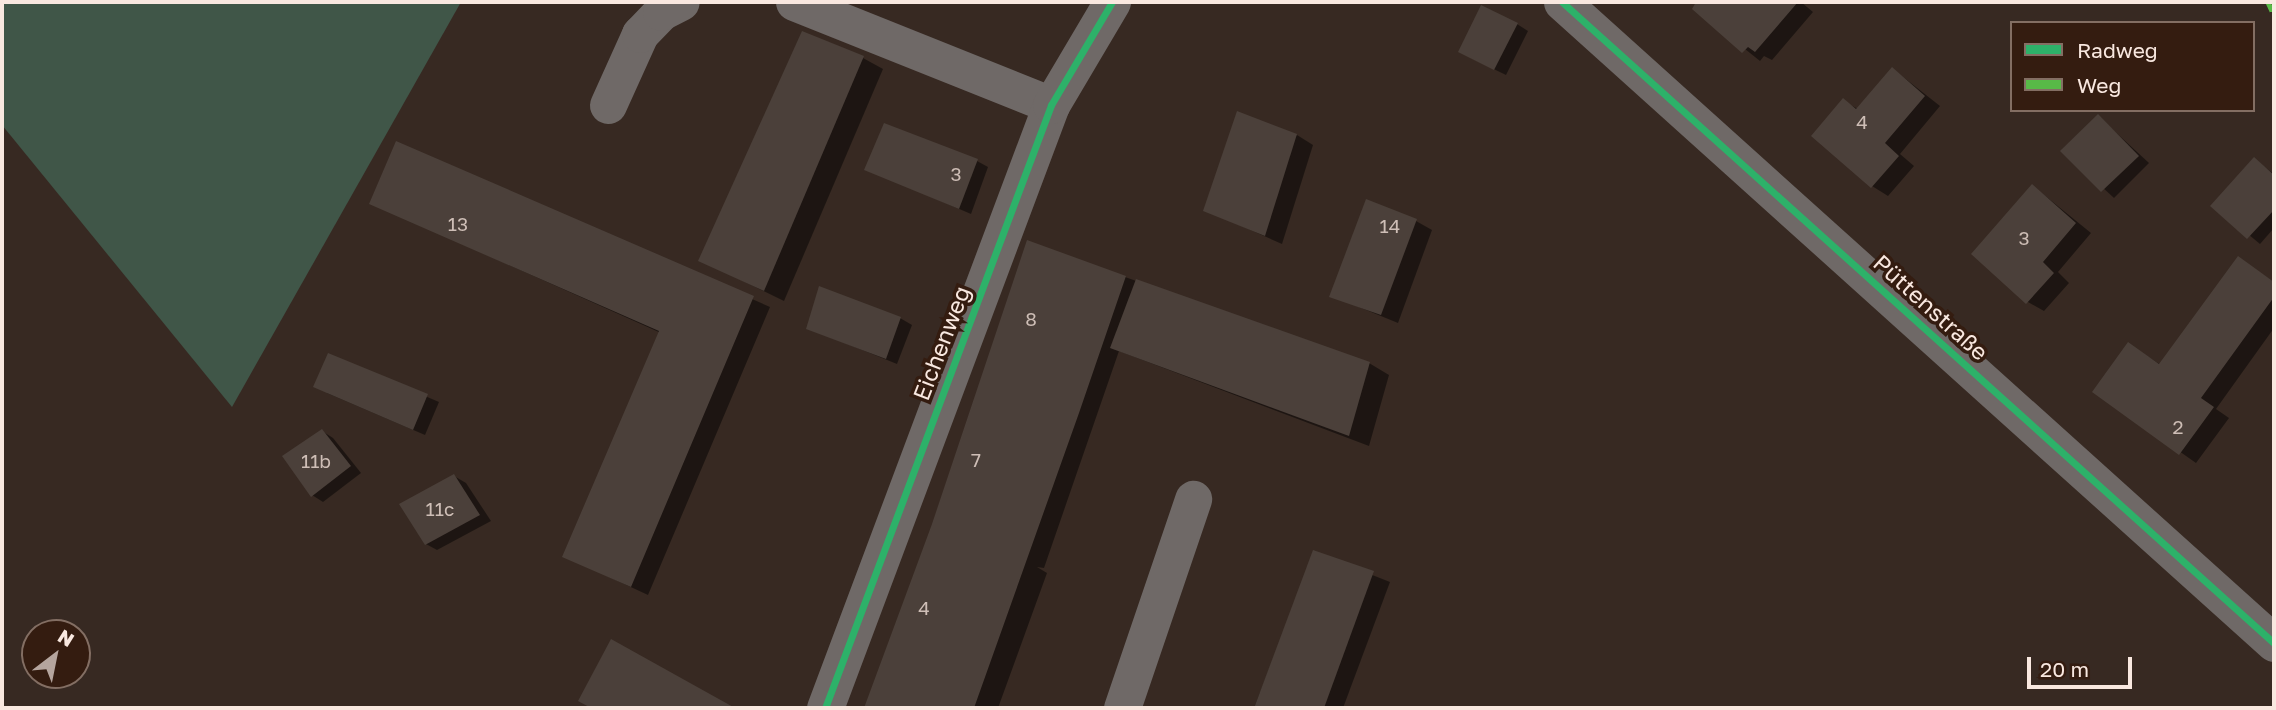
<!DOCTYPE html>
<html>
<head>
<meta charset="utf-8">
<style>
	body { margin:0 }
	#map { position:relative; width:2276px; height:710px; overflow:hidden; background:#372922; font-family:"Golos Text",sans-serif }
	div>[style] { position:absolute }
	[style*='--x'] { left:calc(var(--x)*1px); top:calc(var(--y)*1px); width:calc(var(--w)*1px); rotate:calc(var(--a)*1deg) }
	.green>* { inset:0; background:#405648 }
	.shadow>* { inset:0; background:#0007 }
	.building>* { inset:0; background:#4b403a }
	.minor>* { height:37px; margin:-18.5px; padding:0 18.5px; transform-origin:18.5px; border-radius:18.5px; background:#6f6967 }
	.quiet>* { height:5px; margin-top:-2.5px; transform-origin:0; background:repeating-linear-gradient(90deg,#58b947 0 10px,transparent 0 15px) }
	.cycleway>* { height:7px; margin:-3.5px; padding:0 3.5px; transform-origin:3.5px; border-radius:3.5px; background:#2db169 }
	span { translate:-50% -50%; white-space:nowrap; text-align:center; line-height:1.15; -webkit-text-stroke:7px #341c10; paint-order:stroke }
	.number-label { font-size:19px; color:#cebeb6 }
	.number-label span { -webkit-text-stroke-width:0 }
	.street-label { font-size:23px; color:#f9e8e0 }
	.frame { position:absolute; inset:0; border:4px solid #f9e8e0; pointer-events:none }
	.legend { position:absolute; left:2010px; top:21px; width:245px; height:91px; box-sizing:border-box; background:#341c10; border:2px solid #836e63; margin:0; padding:9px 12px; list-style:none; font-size:21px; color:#f9e8e0 }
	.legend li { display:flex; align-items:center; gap:14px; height:35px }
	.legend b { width:35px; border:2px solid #836e63 }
	.north { position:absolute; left:21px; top:619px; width:70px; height:70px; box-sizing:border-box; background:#341c10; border:2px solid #836e63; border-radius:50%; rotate:32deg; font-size:19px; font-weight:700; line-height:28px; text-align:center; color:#f9e8e0 }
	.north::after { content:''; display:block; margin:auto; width:24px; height:32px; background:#b5a59e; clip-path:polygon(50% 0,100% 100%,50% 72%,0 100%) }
	.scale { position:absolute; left:2027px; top:657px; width:105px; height:32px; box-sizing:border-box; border:4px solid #f9e8e0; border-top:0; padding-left:9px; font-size:21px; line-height:24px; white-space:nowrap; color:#f9e8e0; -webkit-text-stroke:5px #341c10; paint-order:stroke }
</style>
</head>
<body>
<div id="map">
	<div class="green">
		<div style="clip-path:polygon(2px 2px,461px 2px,232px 407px,2px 125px)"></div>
	</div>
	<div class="shadow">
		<div style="clip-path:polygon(1698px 2px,1801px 2px,1813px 12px,1772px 60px,1764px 56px,1760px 61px,1695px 9px)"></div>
		<div style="clip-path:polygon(1517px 24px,1528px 31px,1506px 75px,1471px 58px)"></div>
		<div style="clip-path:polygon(863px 58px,883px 69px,784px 301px,700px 260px)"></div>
		<div style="clip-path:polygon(1893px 69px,1940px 106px,1900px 154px,1914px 166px,1888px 196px,1872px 186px,1843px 101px,1858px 109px)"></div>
		<div style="clip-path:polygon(2098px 116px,2149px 163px,2114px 198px,2063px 151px)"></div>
		<div style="clip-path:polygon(1297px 135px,1313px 145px,1282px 244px,1206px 210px)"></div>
		<div style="clip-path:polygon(397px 143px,770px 307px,648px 595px,564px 556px,661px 333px,371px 203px)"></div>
		<div style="clip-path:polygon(2255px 160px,2274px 174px,2274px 228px,2260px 244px,2213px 205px)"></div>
		<div style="clip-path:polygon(977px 161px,988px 167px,971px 214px,866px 169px)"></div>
		<div style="clip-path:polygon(2033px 186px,2091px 233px,2058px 272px,2069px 283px,2044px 311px,2028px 302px)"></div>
		<div style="clip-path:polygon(1416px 221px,1432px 230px,1398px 323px,1332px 296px)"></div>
		<div style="clip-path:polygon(2238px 258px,2274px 282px,2274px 328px,2216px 409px,2229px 418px,2196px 463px,2094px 391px,2128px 344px,2161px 365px)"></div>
		<div style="clip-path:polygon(1125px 277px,1369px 363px,1389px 375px,1369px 446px,1119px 351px,1044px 568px,1037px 567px,1047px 573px,998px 708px,866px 708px)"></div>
		<div style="clip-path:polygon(900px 318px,912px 325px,897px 364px,808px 328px)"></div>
		<div style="clip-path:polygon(329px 355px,439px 402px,425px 435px,327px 393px)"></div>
		<div style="clip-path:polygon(322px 431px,333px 438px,361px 473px,323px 502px,312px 495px)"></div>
		<div style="clip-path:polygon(454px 476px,466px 483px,491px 521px,437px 550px,426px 544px)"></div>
		<div style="clip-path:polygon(1314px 552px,1390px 582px,1343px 708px,1254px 708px)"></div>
		<div style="clip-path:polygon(611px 642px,731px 708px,595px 708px,580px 700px)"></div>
	</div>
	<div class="building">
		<div style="clip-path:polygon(1696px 2px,1798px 2px,1755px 52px,1748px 47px,1742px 53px,1692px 9px)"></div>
		<div style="clip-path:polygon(1481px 5px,1518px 23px,1494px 70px,1458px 52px)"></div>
		<div style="clip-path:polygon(802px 31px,864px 56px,764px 291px,698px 261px)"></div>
		<div style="clip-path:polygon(1892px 67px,1925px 96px,1885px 143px,1899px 156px,1871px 188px,1811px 136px,1843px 98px,1856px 109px)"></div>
		<div style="clip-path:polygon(1237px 111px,1297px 134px,1265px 236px,1203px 211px)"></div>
		<div style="clip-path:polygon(2098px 114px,2139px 156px,2101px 192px,2060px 151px)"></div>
		<div style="clip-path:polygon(884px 123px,978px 159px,959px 209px,864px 170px)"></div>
		<div style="clip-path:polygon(396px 141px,754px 296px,631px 587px,562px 557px,659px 331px,369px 204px)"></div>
		<div style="clip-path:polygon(2254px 157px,2274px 175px,2274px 210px,2247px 239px,2210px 206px)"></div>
		<div style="clip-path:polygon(2032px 184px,2076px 223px,2043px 262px,2054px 273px,2026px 304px,1971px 254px)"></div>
		<div style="clip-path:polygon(1366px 199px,1417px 219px,1381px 315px,1329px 297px)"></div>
		<div style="clip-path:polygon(1027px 240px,1126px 276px,1079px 413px,974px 708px,864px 708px,932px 524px)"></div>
		<div style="clip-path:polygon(2238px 256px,2274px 282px,2274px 297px,2201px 398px,2214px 407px,2179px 455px,2092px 392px,2128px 342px,2159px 364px)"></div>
		<div style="clip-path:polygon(1136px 279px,1370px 362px,1349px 436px,1110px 348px)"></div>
		<div style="clip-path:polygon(819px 286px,901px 317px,886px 359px,806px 329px)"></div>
		<div style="clip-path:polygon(328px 353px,428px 394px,413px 430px,313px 387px)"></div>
		<div style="clip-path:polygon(322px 429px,351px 466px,311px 497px,282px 456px)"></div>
		<div style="clip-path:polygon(454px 474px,480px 515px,425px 545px,399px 504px)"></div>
		<div style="clip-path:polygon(1313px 550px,1374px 571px,1324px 708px,1254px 708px)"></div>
		<div style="clip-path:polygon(611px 639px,735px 708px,591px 708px,578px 701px)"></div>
	</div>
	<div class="minor">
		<div style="--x:794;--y:2;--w:277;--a:21.8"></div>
		<div style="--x:1562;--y:2;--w:958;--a:42"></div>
		<div style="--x:608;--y:105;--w:78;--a:-65.7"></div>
		<div style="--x:640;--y:34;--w:30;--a:-46"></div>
		<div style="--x:661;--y:12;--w:22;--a:-27"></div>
		<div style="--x:825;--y:708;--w:644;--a:-69.45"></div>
		<div style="--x:1051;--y:105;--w:120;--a:-59.4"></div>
		<div style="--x:1122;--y:708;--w:221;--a:-71.2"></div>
	</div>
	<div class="quiet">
		<div style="--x:2268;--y:2;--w:14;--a:65"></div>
	</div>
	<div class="cycleway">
		<div style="--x:1562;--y:2;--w:958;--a:42"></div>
		<div style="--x:825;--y:708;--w:644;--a:-69.45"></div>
		<div style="--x:1051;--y:105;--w:120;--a:-59.4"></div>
	</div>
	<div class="number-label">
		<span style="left:1862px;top:122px">4</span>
		<span style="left:956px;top:174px">3</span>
		<span style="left:458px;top:224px">13</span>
		<span style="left:1390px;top:226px">14</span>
		<span style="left:2024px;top:238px">3</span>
		<span style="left:1031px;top:319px">8</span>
		<span style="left:2178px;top:427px">2</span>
		<span style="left:976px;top:460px">7</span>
		<span style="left:316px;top:461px">11b</span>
		<span style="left:440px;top:509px">11c</span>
		<span style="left:924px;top:608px">4</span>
	</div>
	<div class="street-label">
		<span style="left:1931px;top:307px;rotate:42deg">Püttenstraße</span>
		<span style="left:941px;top:343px;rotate:-69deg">Eichenweg</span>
	</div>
	<div class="frame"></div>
	<ul class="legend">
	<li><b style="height:9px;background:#2db169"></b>Radweg</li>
	<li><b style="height:9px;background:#58b947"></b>Weg</li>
	</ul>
	<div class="north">N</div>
	<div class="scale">20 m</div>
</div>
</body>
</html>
